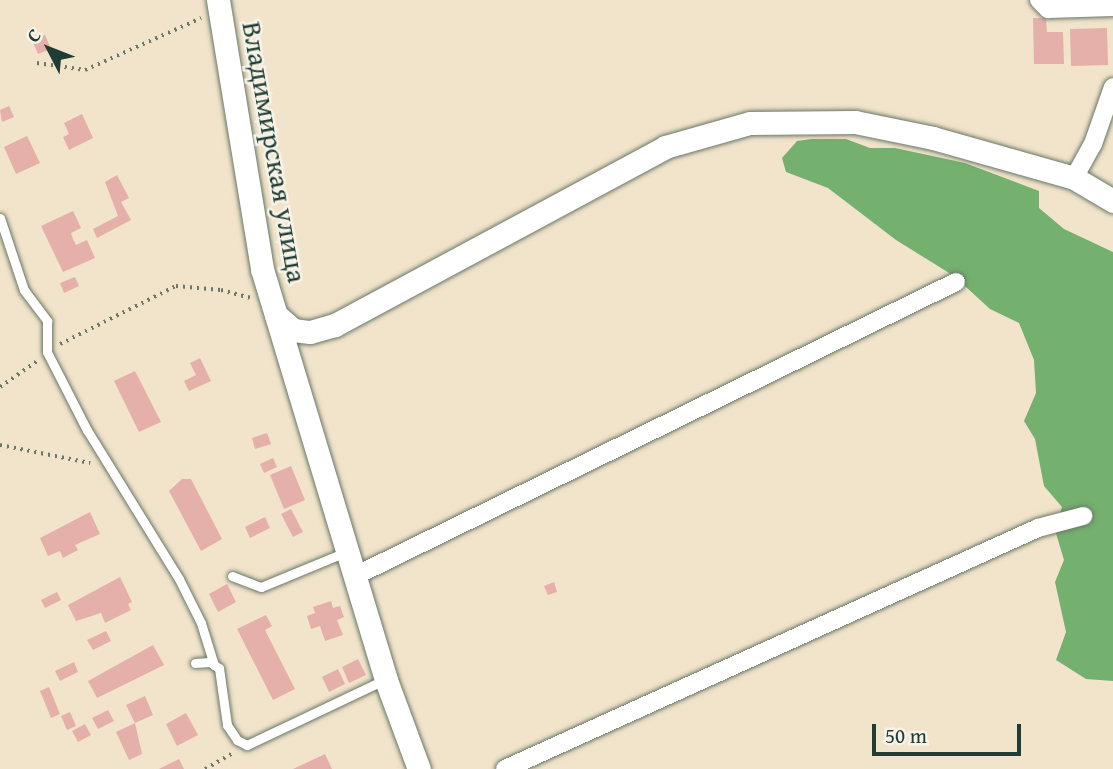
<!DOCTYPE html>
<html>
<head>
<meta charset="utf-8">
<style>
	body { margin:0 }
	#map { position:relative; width:1113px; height:769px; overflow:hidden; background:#f1e4ca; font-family:"Gentium Book Plus",serif }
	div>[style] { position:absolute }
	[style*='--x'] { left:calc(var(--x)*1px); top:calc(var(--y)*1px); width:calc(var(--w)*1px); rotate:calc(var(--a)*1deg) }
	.forest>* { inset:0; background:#74b06e }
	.building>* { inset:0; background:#e5b0aa }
	.path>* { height:3.5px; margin-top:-1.75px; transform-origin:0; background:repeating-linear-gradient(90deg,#687768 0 2px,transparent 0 7px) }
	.roads { filter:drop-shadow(0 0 2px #687768) drop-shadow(0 0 2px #687768) }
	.service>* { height:9px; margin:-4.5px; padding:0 4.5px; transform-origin:4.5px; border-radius:4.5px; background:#fff }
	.minor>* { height:18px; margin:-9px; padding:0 9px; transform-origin:9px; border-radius:9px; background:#fff }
	.tertiary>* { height:23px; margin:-11.5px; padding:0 11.5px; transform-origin:11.5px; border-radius:11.5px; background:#fff }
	span { translate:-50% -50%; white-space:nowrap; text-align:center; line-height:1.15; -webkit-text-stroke:5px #f7f3e8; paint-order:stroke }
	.street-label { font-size:28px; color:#1f3d34 }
	.north { position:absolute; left:14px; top:14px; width:70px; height:70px; -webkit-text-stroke:5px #f7f3e8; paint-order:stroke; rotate:312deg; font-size:19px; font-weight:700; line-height:28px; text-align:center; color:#1f3d34 }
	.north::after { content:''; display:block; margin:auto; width:24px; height:32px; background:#1f3d34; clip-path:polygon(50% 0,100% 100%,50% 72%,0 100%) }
	.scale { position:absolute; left:872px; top:724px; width:149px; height:32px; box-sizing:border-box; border:4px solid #1f3d34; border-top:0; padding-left:9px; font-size:21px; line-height:24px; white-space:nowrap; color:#1f3d34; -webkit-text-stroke:5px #f7f3e8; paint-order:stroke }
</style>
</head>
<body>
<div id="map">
	<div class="forest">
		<div style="clip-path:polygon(812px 139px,846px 139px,870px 148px,895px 148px,965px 163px,1039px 191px,1039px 208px,1064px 229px,1113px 252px,1113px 681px,1086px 679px,1056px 660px,1066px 632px,1055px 582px,1064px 560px,1055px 530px,1062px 507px,1044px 486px,1035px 439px,1024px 421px,1036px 393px,1034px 360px,1019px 323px,990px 309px,954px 276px,896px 240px,828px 188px,786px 172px,782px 158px,797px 141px)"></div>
	</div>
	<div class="building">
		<div style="clip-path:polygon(1033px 18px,1046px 18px,1047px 32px,1063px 32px,1064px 64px,1034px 64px)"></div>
		<div style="clip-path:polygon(1107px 28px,1108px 65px,1071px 66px,1070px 29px)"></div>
		<div style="clip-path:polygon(45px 35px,51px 49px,38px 54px,32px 40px)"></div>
		<div style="clip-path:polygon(9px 106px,14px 117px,2px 122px,0 110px)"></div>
		<div style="clip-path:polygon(82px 114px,93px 138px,69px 150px,63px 137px,69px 134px,64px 123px)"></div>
		<div style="clip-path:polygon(27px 136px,40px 163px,16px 174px,4px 147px)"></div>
		<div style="clip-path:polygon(117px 175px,129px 198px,121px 202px,131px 220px,97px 238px,93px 229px,118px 216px,105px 182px)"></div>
		<div style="clip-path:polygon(73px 211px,81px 228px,71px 233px,73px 239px,76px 245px,87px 240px,95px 258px,63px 272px,41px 226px)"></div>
		<div style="clip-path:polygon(75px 277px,79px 286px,64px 293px,60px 283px)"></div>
		<div style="clip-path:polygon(200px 358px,211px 381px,189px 391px,184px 381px,196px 375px,190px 363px)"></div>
		<div style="clip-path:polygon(135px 371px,161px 422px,139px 432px,114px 381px)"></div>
		<div style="clip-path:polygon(267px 433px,271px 444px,255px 449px,252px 438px)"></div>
		<div style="clip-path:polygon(273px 458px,277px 467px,264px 473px,260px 464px)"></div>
		<div style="clip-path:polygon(291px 466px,305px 500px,284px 509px,270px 475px)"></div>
		<div style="clip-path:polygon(182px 479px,191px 479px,222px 539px,201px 551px,169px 491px)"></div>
		<div style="clip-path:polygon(291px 509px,303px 532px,293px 537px,281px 514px)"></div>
		<div style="clip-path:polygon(90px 512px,100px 534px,75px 545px,78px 550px,63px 558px,60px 551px,48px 556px,40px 538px)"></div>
		<div style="clip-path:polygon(265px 517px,270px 528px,250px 538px,245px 527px)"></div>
		<div style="clip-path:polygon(120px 577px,132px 602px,128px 604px,131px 610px,105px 623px,101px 613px,76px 621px,68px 605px)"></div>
		<div style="clip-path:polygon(554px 582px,557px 592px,548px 595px,544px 586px)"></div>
		<div style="clip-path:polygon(227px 584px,236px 602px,218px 612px,209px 594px)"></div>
		<div style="clip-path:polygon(57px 592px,61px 600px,45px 608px,41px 600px)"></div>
		<div style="clip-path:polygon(331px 601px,333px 608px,340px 606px,344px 617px,337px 620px,343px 635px,325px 641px,320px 626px,311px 629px,307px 616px,315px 613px,313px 607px)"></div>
		<div style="clip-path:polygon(266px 615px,272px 626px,265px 630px,295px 689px,273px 700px,237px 629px)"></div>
		<div style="clip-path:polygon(106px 631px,111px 641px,93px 650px,87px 640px)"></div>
		<div style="clip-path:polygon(153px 645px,164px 665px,97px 698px,88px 681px)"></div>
		<div style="clip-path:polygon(358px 659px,366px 675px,349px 683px,342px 667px)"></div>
		<div style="clip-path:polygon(74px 662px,78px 672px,60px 681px,55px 671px)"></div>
		<div style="clip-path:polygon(338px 669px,345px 684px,329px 692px,322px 677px)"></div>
		<div style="clip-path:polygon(49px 687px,60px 714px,51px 718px,40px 691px)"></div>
		<div style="clip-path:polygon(145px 696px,153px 715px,135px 723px,126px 705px)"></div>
		<div style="clip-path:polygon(108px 710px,114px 721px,98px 729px,92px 718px)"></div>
		<div style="clip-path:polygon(70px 712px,76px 726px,67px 730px,61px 716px)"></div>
		<div style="clip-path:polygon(186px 713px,198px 735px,177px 746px,166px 724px)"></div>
		<div style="clip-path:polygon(135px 723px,142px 754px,129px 760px,116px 732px)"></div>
		<div style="clip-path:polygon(85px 724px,91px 735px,78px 742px,72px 731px)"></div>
		<div style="clip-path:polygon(325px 754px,332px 769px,293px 769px)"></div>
		<div style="clip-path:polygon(179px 759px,184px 769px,159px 769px)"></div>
	</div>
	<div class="path">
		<div style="--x:37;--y:63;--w:49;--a:8.3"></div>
		<div style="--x:85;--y:70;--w:127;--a:-24.1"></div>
		<div style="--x:60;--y:344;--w:130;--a:-26.6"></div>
		<div style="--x:176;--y:286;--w:45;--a:5.1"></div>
		<div style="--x:221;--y:290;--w:30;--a:15"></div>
		<div style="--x:0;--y:387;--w:45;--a:-35.1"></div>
		<div style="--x:0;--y:445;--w:92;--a:11.3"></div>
		<div style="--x:205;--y:769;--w:32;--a:-30"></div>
	</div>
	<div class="roads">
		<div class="service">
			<div style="--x:0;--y:218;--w:76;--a:71.6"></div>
			<div style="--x:24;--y:290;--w:39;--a:53"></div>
			<div style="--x:47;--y:321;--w:31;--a:90"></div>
			<div style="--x:47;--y:352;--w:88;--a:62.9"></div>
			<div style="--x:87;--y:430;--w:175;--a:58.3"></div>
			<div style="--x:179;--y:579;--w:49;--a:63.4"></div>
			<div style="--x:201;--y:623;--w:44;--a:72.8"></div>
			<div style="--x:232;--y:576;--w:31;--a:21"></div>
			<div style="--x:261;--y:587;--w:92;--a:-22.4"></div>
			<div style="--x:195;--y:663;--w:15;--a:-4"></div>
			<div style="--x:210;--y:662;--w:11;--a:34"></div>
			<div style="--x:219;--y:668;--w:58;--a:82"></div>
			<div style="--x:227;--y:725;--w:18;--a:56"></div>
			<div style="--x:237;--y:740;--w:11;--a:27"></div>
			<div style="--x:247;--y:745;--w:152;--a:-25.4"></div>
		</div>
		<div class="minor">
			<div style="--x:1039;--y:0;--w:13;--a:45"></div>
			<div style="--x:1048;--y:9;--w:65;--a:-1.8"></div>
			<div style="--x:1074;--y:178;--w:39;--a:-61"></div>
			<div style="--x:1093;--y:144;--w:60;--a:-70.7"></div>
			<div style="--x:355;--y:576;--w:669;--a:-26.07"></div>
			<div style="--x:505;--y:769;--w:585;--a:-24.33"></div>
			<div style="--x:1038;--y:528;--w:47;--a:-14.9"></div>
		</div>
		<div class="tertiary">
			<div style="--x:218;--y:0;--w:273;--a:80.7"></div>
			<div style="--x:262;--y:269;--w:429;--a:73.2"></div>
			<div style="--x:386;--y:680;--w:95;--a:69.7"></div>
			<div style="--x:276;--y:315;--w:23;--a:41"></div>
			<div style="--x:293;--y:330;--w:17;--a:7"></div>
			<div style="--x:310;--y:332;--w:26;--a:-16"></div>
			<div style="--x:335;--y:325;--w:375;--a:-28.3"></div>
			<div style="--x:665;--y:147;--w:88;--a:-15.8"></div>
			<div style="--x:750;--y:123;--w:105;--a:-0.5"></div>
			<div style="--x:855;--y:122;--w:80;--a:11.6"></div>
			<div style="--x:933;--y:138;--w:147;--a:15.8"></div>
			<div style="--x:1074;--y:178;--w:45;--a:30.5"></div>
		</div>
	</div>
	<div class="street-label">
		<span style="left:275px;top:152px;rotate:80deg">Владимирская улица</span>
	</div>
	<div class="north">С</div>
	<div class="scale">50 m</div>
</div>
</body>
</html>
